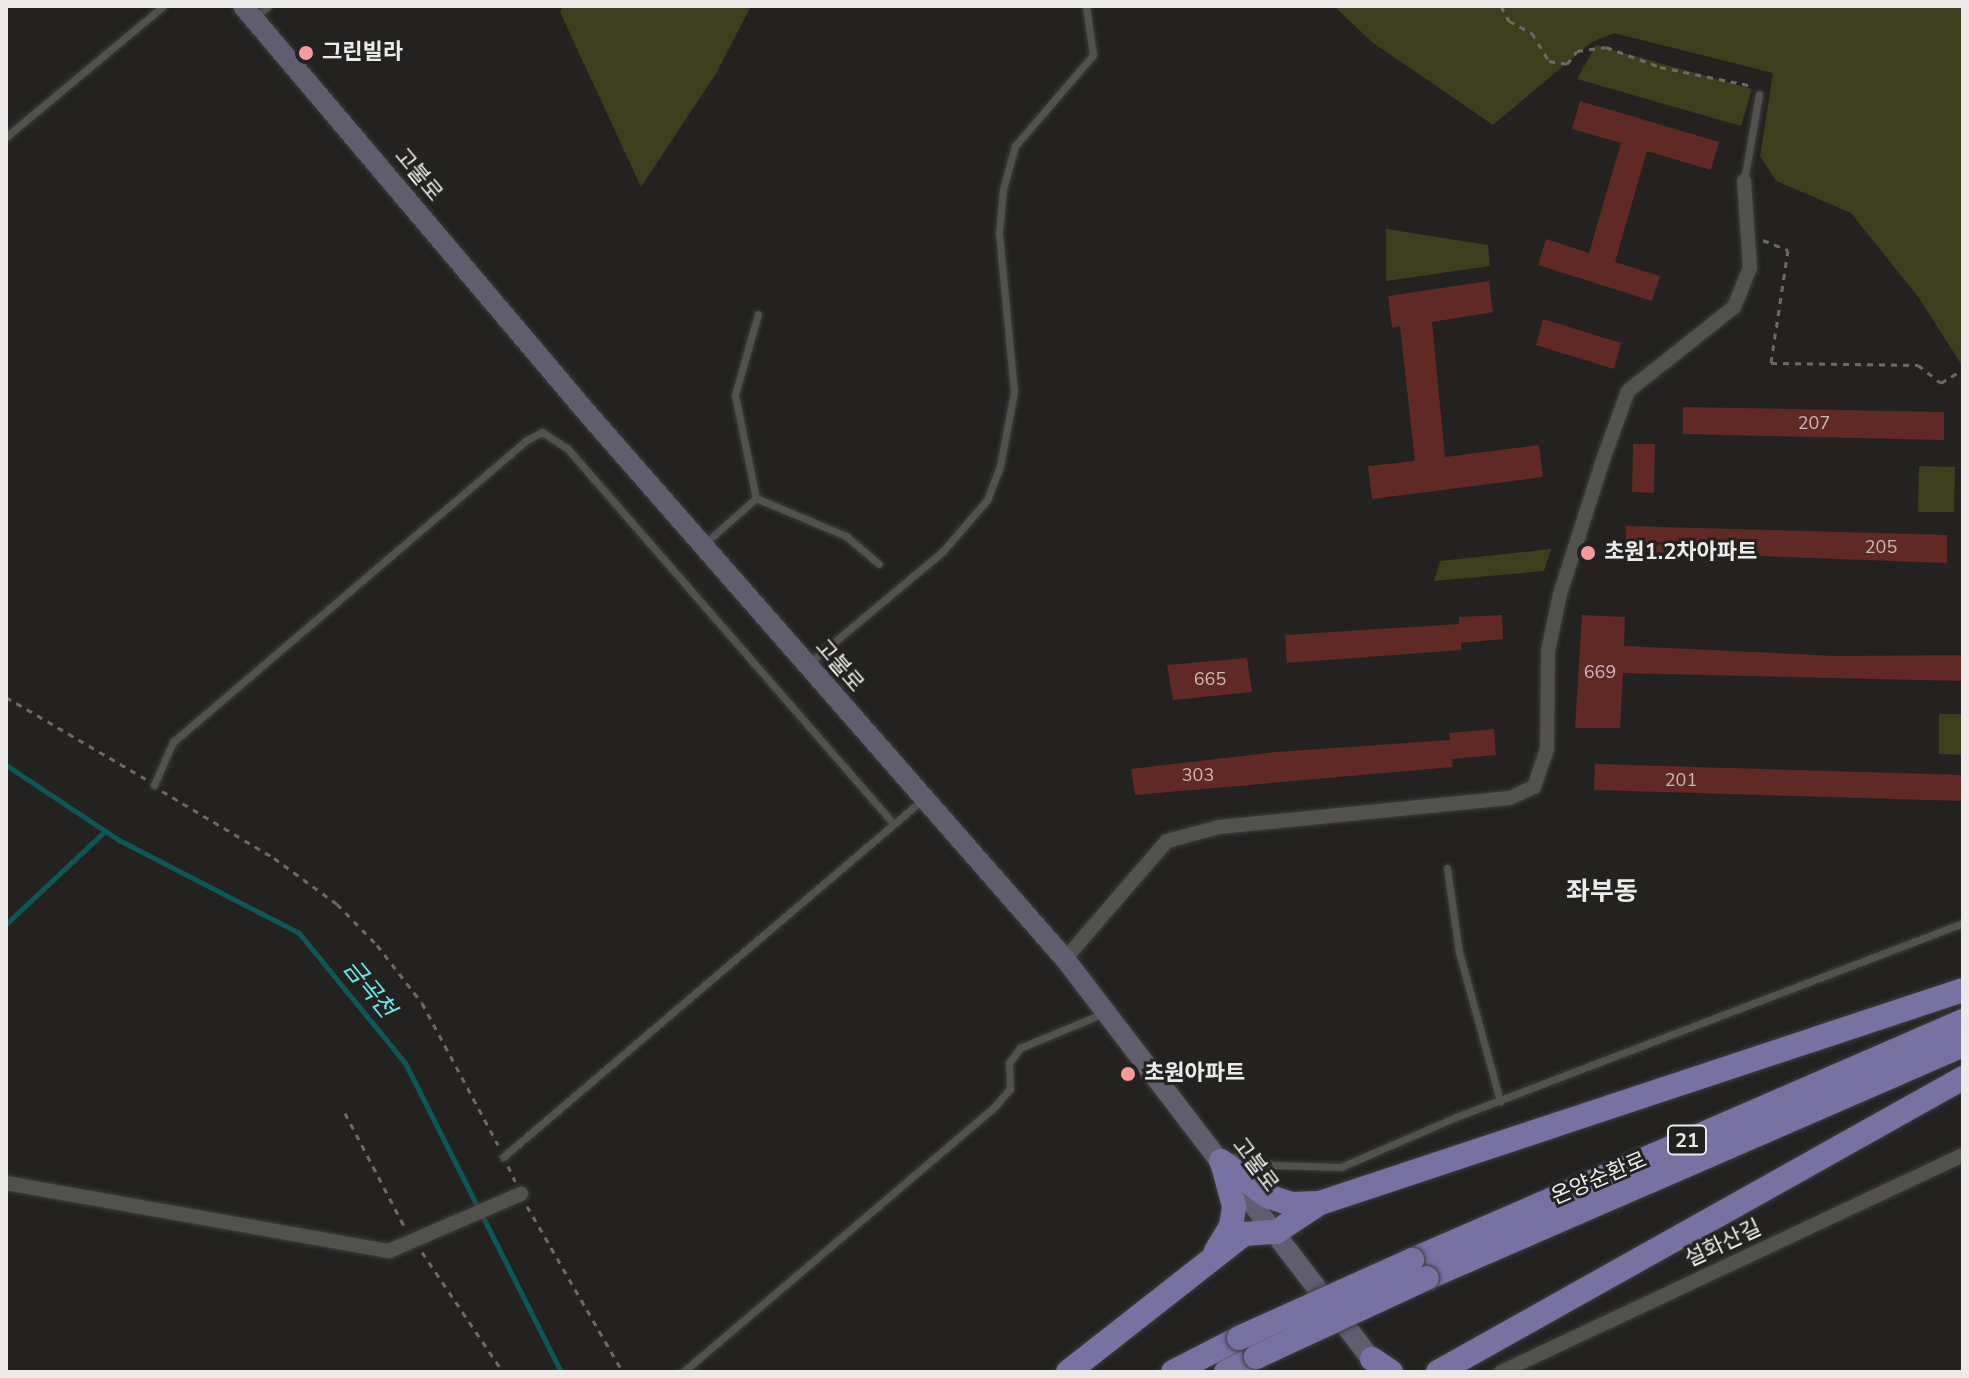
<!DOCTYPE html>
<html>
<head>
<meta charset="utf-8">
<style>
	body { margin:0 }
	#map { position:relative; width:1969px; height:1378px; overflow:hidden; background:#232220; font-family:"Nunito Sans","Noto Sans KR",sans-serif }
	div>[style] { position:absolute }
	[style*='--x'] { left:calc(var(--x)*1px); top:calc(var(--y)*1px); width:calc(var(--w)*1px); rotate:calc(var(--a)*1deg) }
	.green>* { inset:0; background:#3c3e1c }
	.stream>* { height:5px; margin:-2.5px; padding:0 2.5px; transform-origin:2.5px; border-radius:2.5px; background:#0c5759 }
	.building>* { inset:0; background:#612924 }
	.path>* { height:3px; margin-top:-1.5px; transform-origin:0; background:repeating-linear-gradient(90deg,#6b6a68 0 6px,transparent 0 12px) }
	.roads { filter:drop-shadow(0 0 2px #3d3c3b) drop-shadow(0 0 2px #3d3c3b) }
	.service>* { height:7px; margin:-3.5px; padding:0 3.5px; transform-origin:3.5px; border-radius:3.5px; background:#52514e }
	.minor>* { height:14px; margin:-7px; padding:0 7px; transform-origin:7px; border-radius:7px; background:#52514e }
	.secondary>* { height:20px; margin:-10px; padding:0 10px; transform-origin:10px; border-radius:10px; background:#605d6e }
	.trunk>* { height:24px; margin:-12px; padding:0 12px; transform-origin:12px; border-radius:12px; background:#7872a3 }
	.bridges { filter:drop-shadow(0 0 2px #3d3c3b) drop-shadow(0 0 2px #3d3c3b) }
	.trunk-bridge>* { height:24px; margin:-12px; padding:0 12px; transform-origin:12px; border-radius:12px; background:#7872a3 }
	.dots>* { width:22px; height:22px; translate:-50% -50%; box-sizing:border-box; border:4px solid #232220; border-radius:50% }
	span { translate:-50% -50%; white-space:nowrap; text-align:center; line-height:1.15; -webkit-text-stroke:6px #232220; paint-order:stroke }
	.number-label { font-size:18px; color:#c9bab8 }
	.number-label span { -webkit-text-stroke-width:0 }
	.shield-label span { padding:2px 6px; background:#232220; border:2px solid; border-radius:6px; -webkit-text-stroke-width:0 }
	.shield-label { font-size:20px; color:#ecebea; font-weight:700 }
	.poi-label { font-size:22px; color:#ecebea; font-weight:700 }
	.left { translate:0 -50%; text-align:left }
	.street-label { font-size:22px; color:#ecebea }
	.water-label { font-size:24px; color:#6cecef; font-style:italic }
	.quarter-label { font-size:26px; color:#ecebea; font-weight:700 }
	.frame { position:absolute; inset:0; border:8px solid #ecebea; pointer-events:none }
</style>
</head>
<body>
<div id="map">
	<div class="green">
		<div style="clip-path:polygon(563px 6px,751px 6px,717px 72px,641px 187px,560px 12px)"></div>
		<div style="clip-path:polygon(1334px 6px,1963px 6px,1963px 367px,1919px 298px,1851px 213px,1776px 181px,1760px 156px,1773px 73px,1614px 33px,1592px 42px,1493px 125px,1372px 42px)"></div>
		<div style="clip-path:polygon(1596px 45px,1752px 89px,1741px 126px,1577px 79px)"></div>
		<div style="clip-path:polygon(1386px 229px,1488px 245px,1490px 266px,1386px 281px)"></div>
		<div style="clip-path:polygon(1919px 466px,1955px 467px,1954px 512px,1918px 512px)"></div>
		<div style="clip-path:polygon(1551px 549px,1544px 571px,1434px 581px,1440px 561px)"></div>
		<div style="clip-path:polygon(1939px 714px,1963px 714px,1963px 755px,1939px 754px)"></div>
	</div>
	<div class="stream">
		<div style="--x:6;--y:765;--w:136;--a:33.6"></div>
		<div style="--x:119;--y:840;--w:203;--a:27.3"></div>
		<div style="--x:299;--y:933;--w:168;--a:50.8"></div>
		<div style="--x:405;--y:1063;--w:346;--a:63.2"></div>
		<div style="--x:6;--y:924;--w:136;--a:-43.2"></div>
	</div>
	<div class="building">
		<div style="clip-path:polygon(1580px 101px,1719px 142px,1711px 170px,1647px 151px,1615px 262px,1660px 276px,1652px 301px,1538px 265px,1546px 239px,1589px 253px,1621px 143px,1572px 129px)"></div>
		<div style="clip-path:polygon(1489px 281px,1493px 312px,1432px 322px,1445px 457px,1539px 445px,1543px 477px,1372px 499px,1368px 466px,1415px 461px,1400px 326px,1392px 328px,1388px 296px)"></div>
		<div style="clip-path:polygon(1543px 319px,1621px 343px,1614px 369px,1536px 345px)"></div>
		<div style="clip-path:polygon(1683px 407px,1944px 412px,1944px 440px,1683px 434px)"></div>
		<div style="clip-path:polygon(1633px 444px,1655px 444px,1654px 493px,1632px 492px)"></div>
		<div style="clip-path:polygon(1626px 526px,1947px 535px,1947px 563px,1626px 551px)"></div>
		<div style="clip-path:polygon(1502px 615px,1503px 639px,1461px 643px,1461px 650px,1287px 663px,1285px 635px,1459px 624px,1459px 617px)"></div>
		<div style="clip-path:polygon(1582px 615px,1625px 617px,1624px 646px,1836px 656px,1963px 655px,1963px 681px,1623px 673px,1620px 728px,1575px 728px)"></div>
		<div style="clip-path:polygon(1247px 658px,1252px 692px,1173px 700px,1167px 665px)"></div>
		<div style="clip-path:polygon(1494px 729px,1496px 755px,1452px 759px,1453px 767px,1135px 795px,1131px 769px,1276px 752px,1450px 740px,1450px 733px)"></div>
		<div style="clip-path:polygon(1595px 764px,1963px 775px,1963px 801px,1594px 790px)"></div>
	</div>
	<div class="path">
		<div style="--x:1501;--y:6;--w:17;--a:62"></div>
		<div style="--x:1509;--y:21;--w:26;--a:28"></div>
		<div style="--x:1532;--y:33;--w:33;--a:59"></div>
		<div style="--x:1549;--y:61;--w:18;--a:9"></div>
		<div style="--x:1567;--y:64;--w:16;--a:-52"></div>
		<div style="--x:1577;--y:51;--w:29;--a:-8"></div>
		<div style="--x:1606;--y:47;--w:58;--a:20.3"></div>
		<div style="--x:1660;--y:67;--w:95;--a:11.5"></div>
		<div style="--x:1763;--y:240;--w:27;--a:22"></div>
		<div style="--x:1788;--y:250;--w:114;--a:98.6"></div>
		<div style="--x:1771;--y:363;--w:147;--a:0.8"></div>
		<div style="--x:1918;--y:365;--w:29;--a:38"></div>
		<div style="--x:1941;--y:383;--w:26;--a:-32"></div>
		<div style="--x:6;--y:697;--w:162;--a:30.4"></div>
		<div style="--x:162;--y:791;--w:131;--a:30.9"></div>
		<div style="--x:274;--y:858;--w:78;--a:36.1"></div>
		<div style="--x:337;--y:904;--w:57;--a:45.7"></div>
		<div style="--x:377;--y:945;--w:73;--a:52.2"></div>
		<div style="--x:422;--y:1003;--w:161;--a:61.8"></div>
		<div style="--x:345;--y:1113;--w:127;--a:62.4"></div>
		<div style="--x:508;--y:1166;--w:17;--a:65"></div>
		<div style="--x:527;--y:1206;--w:192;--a:60"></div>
		<div style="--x:422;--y:1252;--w:145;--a:56"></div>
	</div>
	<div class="roads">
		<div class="service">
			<div style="--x:255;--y:17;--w:17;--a:-40"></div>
			<div style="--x:6;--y:137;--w:204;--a:-39.8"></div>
			<div style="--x:1744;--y:181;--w:88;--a:-80.2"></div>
			<div style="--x:758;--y:314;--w:84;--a:105.9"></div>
			<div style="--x:735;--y:395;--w:105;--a:78.5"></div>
			<div style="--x:756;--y:498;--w:98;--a:22.9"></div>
			<div style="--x:846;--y:536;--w:43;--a:40.3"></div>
			<div style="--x:704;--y:544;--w:69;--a:-41.5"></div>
			<div style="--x:808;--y:664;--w:175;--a:-39.9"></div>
			<div style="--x:942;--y:552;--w:69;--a:-49.1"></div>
			<div style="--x:987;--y:500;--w:36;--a:-69"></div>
			<div style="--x:1000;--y:466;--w:75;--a:-79.3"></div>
			<div style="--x:1014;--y:392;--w:160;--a:-95.4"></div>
			<div style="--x:999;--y:233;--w:44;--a:-84.8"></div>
			<div style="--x:1003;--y:189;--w:45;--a:-74.4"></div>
			<div style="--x:1015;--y:146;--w:120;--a:-49.4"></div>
			<div style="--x:1093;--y:55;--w:49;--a:-98.1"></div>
			<div style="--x:154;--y:785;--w:47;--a:-66.2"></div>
			<div style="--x:173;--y:742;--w:463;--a:-40.5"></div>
			<div style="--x:525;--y:441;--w:19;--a:-28"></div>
			<div style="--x:542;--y:432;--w:30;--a:33"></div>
			<div style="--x:567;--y:448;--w:498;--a:49"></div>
			<div style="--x:1447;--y:868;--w:85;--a:81.9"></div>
			<div style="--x:1459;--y:952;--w:155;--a:74.6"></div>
			<div style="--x:1229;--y:1156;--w:45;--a:11.6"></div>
			<div style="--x:1273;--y:1165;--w:68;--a:1.7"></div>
			<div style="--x:1341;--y:1167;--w:125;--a:-23.5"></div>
			<div style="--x:1456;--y:1117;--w:543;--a:-20.94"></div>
			<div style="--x:503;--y:1157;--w:550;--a:-40.43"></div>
			<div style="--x:683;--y:1372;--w:410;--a:-40.4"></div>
			<div style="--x:995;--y:1106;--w:23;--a:-49"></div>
			<div style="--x:1010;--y:1089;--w:26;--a:-92"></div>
			<div style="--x:1009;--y:1063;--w:19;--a:-54"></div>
			<div style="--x:1020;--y:1048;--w:91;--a:-22.6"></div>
		</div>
		<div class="minor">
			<div style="--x:1065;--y:959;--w:156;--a:-49.2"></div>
			<div style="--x:1167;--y:841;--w:54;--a:-15.1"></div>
			<div style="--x:1219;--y:827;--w:292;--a:-5.7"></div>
			<div style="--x:1510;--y:798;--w:26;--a:-25"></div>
			<div style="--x:1534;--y:787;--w:40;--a:-71.1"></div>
			<div style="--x:1547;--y:749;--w:98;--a:-89.4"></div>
			<div style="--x:1548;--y:651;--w:58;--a:-78.1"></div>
			<div style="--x:1560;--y:594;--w:144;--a:-72.2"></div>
			<div style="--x:1604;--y:457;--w:70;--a:-70"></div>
			<div style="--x:1628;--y:391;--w:135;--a:-38.4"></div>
			<div style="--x:1734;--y:307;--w:42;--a:-67.7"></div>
			<div style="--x:1750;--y:268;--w:87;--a:-93.9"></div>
			<div style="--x:6;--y:1183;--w:389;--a:10.1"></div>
			<div style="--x:389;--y:1251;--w:144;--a:-23.4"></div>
			<div style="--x:1501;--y:1372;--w:510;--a:-25.16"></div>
		</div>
		<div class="secondary">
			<div style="--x:243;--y:6;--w:534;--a:49.78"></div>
			<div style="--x:588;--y:414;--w:724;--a:48.81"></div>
			<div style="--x:1065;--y:959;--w:520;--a:52.58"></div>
		</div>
		<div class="trunk">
			<div style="--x:1221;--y:1161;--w:58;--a:37.3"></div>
			<div style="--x:1267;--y:1196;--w:25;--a:18"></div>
			<div style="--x:1291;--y:1204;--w:26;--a:-2"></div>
			<div style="--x:1216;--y:1251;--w:29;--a:-59"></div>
			<div style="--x:1231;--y:1226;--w:20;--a:-81"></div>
			<div style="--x:1234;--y:1206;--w:46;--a:-105.3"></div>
			<div style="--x:1412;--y:1260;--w:601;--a:-23.45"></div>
			<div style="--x:1427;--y:1278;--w:584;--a:-23.49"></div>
			<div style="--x:1372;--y:1359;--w:23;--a:34"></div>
			<div style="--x:1068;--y:1372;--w:224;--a:-38.1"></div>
			<div style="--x:1244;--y:1234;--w:32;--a:-4"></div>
			<div style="--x:1276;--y:1232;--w:53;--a:-33.4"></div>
			<div style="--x:1320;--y:1203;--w:677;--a:-18.33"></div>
			<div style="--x:1173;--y:1372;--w:74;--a:-27.3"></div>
			<div style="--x:1226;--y:1372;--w:34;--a:-27"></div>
			<div style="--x:1438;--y:1372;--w:602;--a:-29.25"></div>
		</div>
	</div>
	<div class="bridges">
		<div class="trunk-bridge">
			<div style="--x:1239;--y:1338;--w:190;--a:-24.3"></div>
			<div style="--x:1256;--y:1357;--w:188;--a:-24.8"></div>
		</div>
	</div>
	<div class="dots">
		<div style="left:306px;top:53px;background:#f59b9a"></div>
		<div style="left:1588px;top:553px;background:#f59b9a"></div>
		<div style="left:1128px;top:1074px;background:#f59b9a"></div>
	</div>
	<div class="number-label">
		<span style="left:1814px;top:423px">207</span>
		<span style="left:1881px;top:547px">205</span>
		<span style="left:1600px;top:672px">669</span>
		<span style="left:1210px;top:679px">665</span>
		<span style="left:1198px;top:775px">303</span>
		<span style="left:1681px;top:780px">201</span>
	</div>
	<div class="shield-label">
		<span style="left:1687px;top:1140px">21</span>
	</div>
	<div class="poi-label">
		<span class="left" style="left:322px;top:53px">그린빌라</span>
		<span class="left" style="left:1604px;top:553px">초원1.2차아파트</span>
		<span class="left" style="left:1144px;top:1074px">초원아파트</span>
	</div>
	<div class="street-label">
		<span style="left:418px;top:175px;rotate:50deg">고불로</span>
		<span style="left:839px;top:666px;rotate:49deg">고불로</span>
		<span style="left:1255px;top:1165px;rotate:53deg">고불로</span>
		<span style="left:1599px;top:1179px;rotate:-23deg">온양순환로</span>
		<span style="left:1723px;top:1244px;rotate:-25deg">설화산길</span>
	</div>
	<div class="water-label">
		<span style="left:369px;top:989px;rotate:51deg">금곡천</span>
	</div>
	<div class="quarter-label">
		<span style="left:1602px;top:892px">좌부동</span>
	</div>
	<div class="frame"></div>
</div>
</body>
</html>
